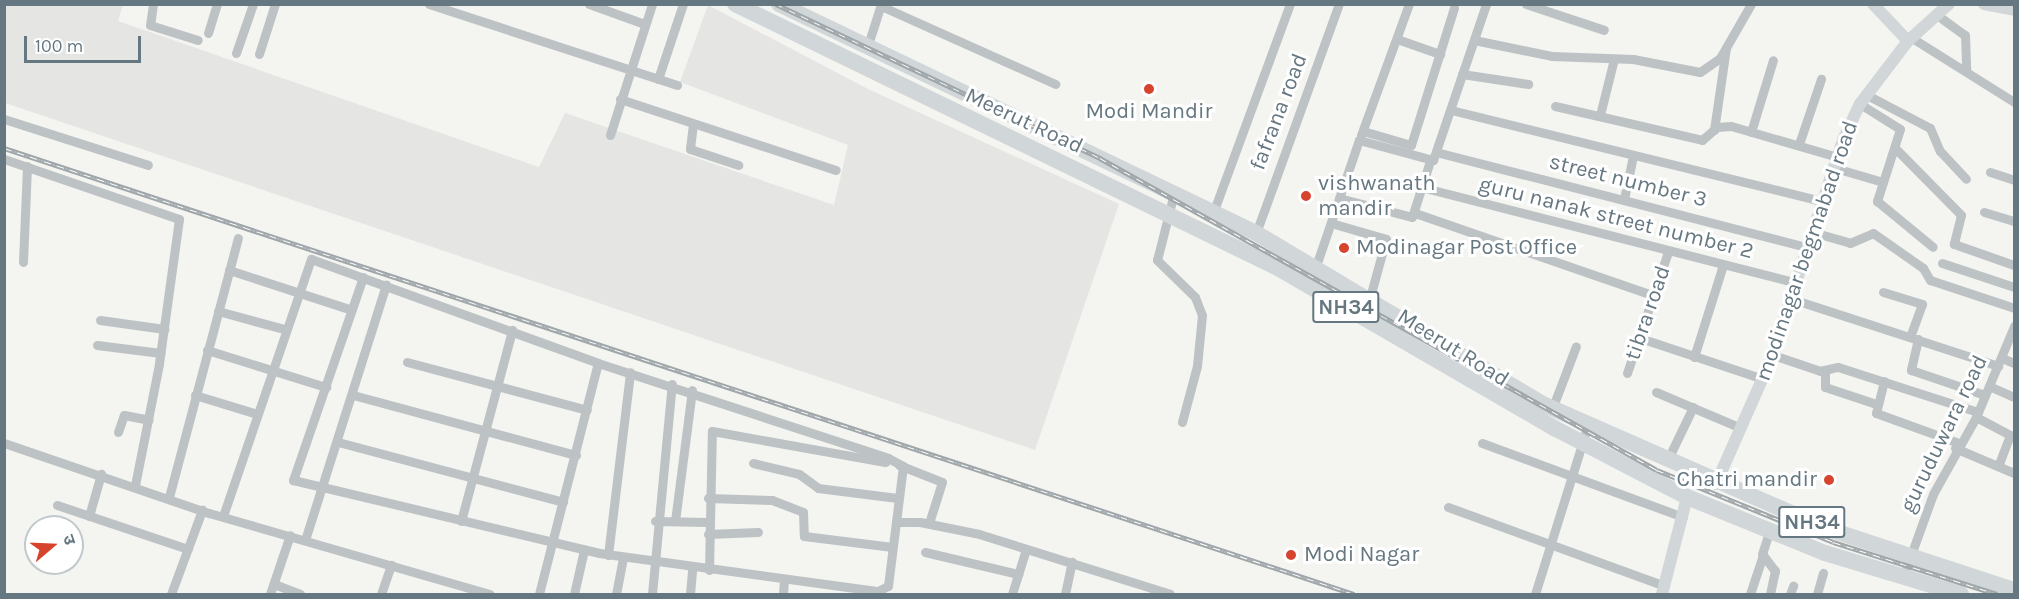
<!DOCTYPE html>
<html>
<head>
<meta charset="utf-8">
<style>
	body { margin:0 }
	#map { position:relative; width:2019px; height:599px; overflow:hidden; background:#f4f4f1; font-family:Karla,"Noto Sans Devanagari",sans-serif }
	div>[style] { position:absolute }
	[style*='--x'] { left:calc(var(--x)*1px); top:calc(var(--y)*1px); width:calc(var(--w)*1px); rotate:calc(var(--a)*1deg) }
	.built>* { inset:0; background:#e5e5e4 }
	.street>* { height:9px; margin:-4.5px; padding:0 4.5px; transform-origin:4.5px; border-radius:4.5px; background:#bdc2c4 }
	.secondary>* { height:12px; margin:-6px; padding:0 6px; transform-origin:6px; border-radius:6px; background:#d1d6d9 }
	.highway>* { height:16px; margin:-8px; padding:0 8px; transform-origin:8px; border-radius:8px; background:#d1d6d9 }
	.rail>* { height:4.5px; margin-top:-2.25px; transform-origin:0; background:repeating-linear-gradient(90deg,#fff 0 7px,#9fa6a9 0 14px); box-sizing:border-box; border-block:2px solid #9fa6a9 }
	.dots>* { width:16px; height:16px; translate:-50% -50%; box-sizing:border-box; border:3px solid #fff; border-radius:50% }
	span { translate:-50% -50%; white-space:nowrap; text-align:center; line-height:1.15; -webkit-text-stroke:6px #fff; paint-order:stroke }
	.shield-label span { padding:2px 4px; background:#fff; border:2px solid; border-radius:4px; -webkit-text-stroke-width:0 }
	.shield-label { font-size:21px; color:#657780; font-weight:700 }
	.poi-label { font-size:22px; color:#657780 }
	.left { translate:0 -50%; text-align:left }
	.right { translate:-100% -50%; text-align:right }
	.street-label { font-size:22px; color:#657780 }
	.frame { position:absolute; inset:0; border:6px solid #657780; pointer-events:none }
	.north { position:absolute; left:24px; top:515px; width:60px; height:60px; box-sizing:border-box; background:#fff; border:2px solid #c1c9cc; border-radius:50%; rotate:71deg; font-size:16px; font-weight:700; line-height:24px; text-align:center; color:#657780 }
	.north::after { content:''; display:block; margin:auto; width:21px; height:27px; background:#d7442e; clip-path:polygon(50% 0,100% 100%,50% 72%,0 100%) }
	.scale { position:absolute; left:24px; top:36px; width:117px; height:27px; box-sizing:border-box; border:3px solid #657780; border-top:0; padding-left:8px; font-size:18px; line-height:21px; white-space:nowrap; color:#657780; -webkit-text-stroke:4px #fff; paint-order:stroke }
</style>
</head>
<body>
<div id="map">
	<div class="built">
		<div style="clip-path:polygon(5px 5px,123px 5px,118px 21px,539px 167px,565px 113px,834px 205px,848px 145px,680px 82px,708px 5px,868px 89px,1119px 204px,1035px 450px,5px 103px)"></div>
	</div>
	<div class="street">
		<div style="--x:153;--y:4;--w:21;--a:98"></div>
		<div style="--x:150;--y:25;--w:50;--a:17.4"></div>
		<div style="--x:429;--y:4;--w:261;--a:18.1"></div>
		<div style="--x:589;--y:4;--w:59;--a:19.7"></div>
		<div style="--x:1526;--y:4;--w:82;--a:18.4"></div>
		<div style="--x:881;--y:6;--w:191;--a:24.1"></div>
		<div style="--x:1937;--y:15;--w:34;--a:36"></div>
		<div style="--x:1965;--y:35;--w:36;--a:88"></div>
		<div style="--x:208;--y:33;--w:30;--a:-73"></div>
		<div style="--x:1912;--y:38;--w:120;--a:32.1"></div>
		<div style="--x:1397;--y:39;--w:46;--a:19.2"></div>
		<div style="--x:1474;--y:40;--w:80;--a:11.6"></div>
		<div style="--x:1552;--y:56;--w:81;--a:2.1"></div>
		<div style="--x:1633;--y:59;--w:68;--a:11"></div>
		<div style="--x:1700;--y:72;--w:24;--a:-35"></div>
		<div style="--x:1720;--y:58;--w:62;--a:-60.1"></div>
		<div style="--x:867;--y:48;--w:46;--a:-72.3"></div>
		<div style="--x:236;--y:53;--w:52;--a:-70.9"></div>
		<div style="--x:259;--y:54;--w:52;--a:-72.3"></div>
		<div style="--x:1462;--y:74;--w:67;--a:8.6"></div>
		<div style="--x:658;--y:79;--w:79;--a:-71.6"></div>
		<div style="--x:1867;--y:95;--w:71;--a:27.6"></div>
		<div style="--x:1930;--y:128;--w:25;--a:67"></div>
		<div style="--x:1940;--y:151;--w:38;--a:47"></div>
		<div style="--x:620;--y:99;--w:227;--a:18.2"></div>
		<div style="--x:1860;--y:104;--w:47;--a:32"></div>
		<div style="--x:1900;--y:129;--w:76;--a:107.7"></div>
		<div style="--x:1877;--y:201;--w:72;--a:39.4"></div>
		<div style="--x:1555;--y:106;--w:151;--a:13"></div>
		<div style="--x:1702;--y:140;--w:20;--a:-41"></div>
		<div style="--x:1717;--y:127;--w:14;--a:-4"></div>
		<div style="--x:1731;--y:126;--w:111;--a:16.2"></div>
		<div style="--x:1451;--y:110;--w:385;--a:13.8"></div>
		<div style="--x:1600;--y:115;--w:58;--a:-76"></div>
		<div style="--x:4;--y:119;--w:151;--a:17.7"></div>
		<div style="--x:693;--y:124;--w:25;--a:97"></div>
		<div style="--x:690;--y:149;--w:51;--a:18.4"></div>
		<div style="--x:1714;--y:130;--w:83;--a:-81.7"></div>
		<div style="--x:1363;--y:131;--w:50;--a:16.3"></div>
		<div style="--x:1411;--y:145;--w:144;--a:-72.6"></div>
		<div style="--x:1751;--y:132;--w:75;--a:-73"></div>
		<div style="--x:610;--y:135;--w:138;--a:-72.2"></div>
		<div style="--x:1361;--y:135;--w:140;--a:-69.9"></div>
		<div style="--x:1799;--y:144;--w:69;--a:-71.3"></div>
		<div style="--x:1895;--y:148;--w:94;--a:45.4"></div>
		<div style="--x:1961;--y:215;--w:30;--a:104"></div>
		<div style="--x:1954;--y:244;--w:64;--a:19.3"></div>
		<div style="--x:1436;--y:152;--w:387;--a:14.4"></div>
		<div style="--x:4;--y:159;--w:185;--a:18.9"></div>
		<div style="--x:179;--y:219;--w:146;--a:97.9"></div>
		<div style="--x:159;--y:364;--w:123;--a:101.2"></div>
		<div style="--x:1835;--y:168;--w:50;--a:16.3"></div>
		<div style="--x:1990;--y:172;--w:25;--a:18"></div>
		<div style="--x:1425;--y:188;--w:385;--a:14.3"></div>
		<div style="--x:1174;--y:193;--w:69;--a:104.2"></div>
		<div style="--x:1157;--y:260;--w:53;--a:44.2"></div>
		<div style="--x:1195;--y:297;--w:19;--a:69"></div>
		<div style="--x:1202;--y:315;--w:51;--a:95.6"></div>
		<div style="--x:1197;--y:366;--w:58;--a:105"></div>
		<div style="--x:1339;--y:198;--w:75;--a:14.6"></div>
		<div style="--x:1412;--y:217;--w:59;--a:-72.2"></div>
		<div style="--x:1624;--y:199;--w:44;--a:-78.2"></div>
		<div style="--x:1984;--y:212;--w:31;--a:17"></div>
		<div style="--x:1213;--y:213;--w:223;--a:-69.8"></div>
		<div style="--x:1415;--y:213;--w:254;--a:19.1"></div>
		<div style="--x:1331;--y:223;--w:57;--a:16.2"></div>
		<div style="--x:1386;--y:239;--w:60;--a:105.4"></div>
		<div style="--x:1256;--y:233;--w:244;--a:-70.1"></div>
		<div style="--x:1816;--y:233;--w:35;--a:16"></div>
		<div style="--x:1850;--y:243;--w:25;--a:-23"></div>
		<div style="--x:1873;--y:233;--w:61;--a:35"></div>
		<div style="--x:1923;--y:268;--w:14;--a:60"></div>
		<div style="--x:1930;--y:280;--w:89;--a:18.4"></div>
		<div style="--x:23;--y:262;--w:96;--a:-87.6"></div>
		<div style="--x:1942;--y:263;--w:76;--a:18.4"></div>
		<div style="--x:1316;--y:266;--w:133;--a:-71.2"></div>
		<div style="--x:1359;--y:140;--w:77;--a:15.1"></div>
		<div style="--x:1433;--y:160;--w:165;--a:-71.2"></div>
		<div style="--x:229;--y:270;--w:129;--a:18"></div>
		<div style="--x:363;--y:277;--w:215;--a:109"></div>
		<div style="--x:293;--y:480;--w:315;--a:13.4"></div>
		<div style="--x:599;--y:553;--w:282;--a:7.8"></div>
		<div style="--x:878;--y:591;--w:11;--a:-27"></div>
		<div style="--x:888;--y:586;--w:64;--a:-82.9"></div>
		<div style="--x:896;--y:522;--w:24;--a:0"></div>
		<div style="--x:920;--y:522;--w:60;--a:11.5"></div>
		<div style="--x:979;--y:534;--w:200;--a:17.4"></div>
		<div style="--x:1883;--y:292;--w:41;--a:17.1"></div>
		<div style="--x:1922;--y:304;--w:35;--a:110"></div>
		<div style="--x:1792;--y:299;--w:217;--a:18"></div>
		<div style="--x:218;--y:311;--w:68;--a:15.3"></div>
		<div style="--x:100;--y:320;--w:65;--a:8"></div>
		<div style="--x:1640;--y:338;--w:130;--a:18.4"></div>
		<div style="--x:1918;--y:339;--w:32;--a:103"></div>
		<div style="--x:1911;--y:370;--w:78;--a:18.7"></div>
		<div style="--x:97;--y:345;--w:64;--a:7.1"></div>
		<div style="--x:207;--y:350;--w:125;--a:17.3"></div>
		<div style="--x:1773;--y:355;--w:50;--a:18.8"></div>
		<div style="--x:1820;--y:371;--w:18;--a:-13"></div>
		<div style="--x:1838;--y:367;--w:147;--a:17.8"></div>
		<div style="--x:1694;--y:357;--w:96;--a:-72.5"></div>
		<div style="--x:2002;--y:358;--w:13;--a:23"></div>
		<div style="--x:407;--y:362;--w:186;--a:14.9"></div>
		<div style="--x:1825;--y:370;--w:17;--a:90"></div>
		<div style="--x:1825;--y:387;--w:54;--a:18.4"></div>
		<div style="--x:1627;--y:373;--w:128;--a:-71.3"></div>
		<div style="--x:1884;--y:381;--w:33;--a:104"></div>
		<div style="--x:1876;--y:413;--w:88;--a:19.9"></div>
		<div style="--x:1989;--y:386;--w:27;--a:24"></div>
		<div style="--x:1656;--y:392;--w:92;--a:23"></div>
		<div style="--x:195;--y:395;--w:65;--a:17"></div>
		<div style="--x:353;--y:395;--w:231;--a:15.1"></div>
		<div style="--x:1552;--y:409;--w:67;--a:-69.1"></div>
		<div style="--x:1976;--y:417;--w:38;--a:28"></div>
		<div style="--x:2010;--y:435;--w:33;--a:111"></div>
		<div style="--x:118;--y:432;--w:18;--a:-71"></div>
		<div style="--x:124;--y:415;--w:25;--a:11"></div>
		<div style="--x:338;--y:442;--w:233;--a:14.9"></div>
		<div style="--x:4;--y:443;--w:217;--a:18.9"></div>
		<div style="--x:209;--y:513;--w:292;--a:16.1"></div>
		<div style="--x:1482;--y:443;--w:214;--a:20.2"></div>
		<div style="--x:1955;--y:448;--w:64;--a:23"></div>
		<div style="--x:1667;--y:461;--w:60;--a:-64.3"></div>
		<div style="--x:753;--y:463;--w:47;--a:13.4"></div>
		<div style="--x:799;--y:474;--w:24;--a:36"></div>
		<div style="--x:818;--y:488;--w:80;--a:7.2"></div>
		<div style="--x:899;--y:465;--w:46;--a:21.6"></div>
		<div style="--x:942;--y:482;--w:43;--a:107.6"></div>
		<div style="--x:169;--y:497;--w:268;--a:-75.1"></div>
		<div style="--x:708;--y:498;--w:64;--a:1.8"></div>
		<div style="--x:772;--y:500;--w:33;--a:21"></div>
		<div style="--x:803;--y:512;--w:24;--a:88"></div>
		<div style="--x:804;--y:536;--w:89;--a:7.1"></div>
		<div style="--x:57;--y:505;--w:138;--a:18.6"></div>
		<div style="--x:1448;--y:507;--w:231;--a:20"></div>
		<div style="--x:89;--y:516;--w:44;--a:-74.1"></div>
		<div style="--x:223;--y:516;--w:272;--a:-71.1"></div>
		<div style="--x:311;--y:259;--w:305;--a:19.9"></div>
		<div style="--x:598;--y:363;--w:305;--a:18.1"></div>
		<div style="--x:888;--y:458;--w:17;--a:28"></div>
		<div style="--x:903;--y:466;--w:56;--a:97.1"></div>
		<div style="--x:461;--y:521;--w:198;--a:-75"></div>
		<div style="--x:655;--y:521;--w:52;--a:1.1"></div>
		<div style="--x:675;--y:521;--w:132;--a:-82.6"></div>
		<div style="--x:708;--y:534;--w:50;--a:-2.3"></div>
		<div style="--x:305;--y:540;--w:268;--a:-72.4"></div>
		<div style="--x:925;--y:552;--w:96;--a:13.3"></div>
		<div style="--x:608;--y:555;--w:184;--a:-83.1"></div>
		<div style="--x:709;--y:570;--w:139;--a:-88.8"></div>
		<div style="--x:712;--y:431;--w:176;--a:10.2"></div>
		<div style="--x:1903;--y:577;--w:88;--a:-70.1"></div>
		<div style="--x:1933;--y:494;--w:88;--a:-60.8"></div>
		<div style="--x:1976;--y:417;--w:99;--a:-67.3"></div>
		<div style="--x:274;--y:584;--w:28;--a:21"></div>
		<div style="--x:171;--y:594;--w:90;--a:-69.7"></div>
		<div style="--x:270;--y:594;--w:62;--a:-71.3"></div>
		<div style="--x:381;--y:594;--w:31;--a:-71"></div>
		<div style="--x:539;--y:594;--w:238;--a:-75.7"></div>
		<div style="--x:574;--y:594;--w:45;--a:-77.2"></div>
		<div style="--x:616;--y:594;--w:37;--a:-79"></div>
		<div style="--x:652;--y:594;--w:211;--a:-84.6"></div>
		<div style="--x:690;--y:594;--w:25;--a:-85"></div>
		<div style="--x:783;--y:594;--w:15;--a:-86"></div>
		<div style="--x:1012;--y:594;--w:47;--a:-72.7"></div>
		<div style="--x:1065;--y:594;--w:33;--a:-78"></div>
		<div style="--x:1535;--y:594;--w:177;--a:-72.6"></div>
		<div style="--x:1750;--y:594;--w:41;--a:-71.6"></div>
		<div style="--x:1770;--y:594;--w:24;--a:-78"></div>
		<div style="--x:1775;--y:571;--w:21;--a:-127"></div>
		<div style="--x:1762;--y:554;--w:25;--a:-72"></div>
		<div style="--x:1790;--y:594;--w:9;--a:-69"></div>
		<div style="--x:1817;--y:594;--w:22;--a:-74"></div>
	</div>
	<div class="secondary">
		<div style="--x:1984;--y:4;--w:31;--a:11"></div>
		<div style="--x:1908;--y:41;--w:55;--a:-42.1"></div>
		<div style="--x:1716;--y:484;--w:131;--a:-66.2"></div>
		<div style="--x:1769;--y:364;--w:236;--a:-71.7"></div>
		<div style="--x:1843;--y:140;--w:40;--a:-65"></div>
		<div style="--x:1860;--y:104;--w:79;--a:-52.7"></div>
		<div style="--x:1908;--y:41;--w:51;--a:-133.4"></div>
		<div style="--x:1662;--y:594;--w:100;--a:-75.5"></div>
	</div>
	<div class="highway">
		<div style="--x:735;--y:4;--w:604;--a:25.93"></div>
		<div style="--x:1278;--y:268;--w:321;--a:30.1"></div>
		<div style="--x:1556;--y:429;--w:148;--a:27.4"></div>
		<div style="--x:1687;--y:497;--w:149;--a:22.1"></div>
		<div style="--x:1825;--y:553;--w:142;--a:16.8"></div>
		<div style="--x:779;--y:4;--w:529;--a:25.64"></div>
		<div style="--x:1256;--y:233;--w:336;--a:30.8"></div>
		<div style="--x:1545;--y:405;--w:306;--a:23.7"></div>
		<div style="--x:1825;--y:528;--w:199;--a:18.2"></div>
	</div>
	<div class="rail">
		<div style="--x:776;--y:4;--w:359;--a:25.4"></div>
		<div style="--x:1100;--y:158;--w:638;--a:29.26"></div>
		<div style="--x:1657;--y:470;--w:190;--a:22.2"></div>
		<div style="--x:1833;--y:542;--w:172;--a:17.6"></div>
		<div style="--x:4;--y:148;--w:1422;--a:18.28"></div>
	</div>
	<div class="dots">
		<div style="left:1149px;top:89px;background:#d7442e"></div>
		<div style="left:1306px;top:196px;background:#d7442e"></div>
		<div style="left:1344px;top:248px;background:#d7442e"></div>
		<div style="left:1829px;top:480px;background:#d7442e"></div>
		<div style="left:1291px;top:555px;background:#d7442e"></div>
	</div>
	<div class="shield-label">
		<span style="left:1346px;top:307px">NH34</span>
		<span style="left:1812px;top:522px">NH34</span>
	</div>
	<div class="poi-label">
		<span style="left:1149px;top:112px">Modi Mandir</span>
		<span class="left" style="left:1318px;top:196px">vishwanath<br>mandir</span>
		<span class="left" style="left:1356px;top:248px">Modinagar Post Office</span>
		<span class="right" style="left:1817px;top:480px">Chatri mandir</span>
		<span class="left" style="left:1304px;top:555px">Modi Nagar</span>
	</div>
	<div class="street-label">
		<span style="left:1279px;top:112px;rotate:-69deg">fafrana road</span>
		<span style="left:1024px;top:121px;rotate:25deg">Meerut Road</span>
		<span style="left:1628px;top:181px;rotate:14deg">street number 3</span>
		<span style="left:1616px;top:218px;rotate:14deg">guru nanak street number 2</span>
		<span style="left:1807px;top:251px;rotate:-71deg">modinagar begmabad road</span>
		<span style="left:1648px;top:313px;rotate:-71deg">tibra road</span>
		<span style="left:1453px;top:348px;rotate:32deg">Meerut Road</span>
		<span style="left:1944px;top:434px;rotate:-64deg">guruduwara road</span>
	</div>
	<div class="frame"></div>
	<div class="north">उ</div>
	<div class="scale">100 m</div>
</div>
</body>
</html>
